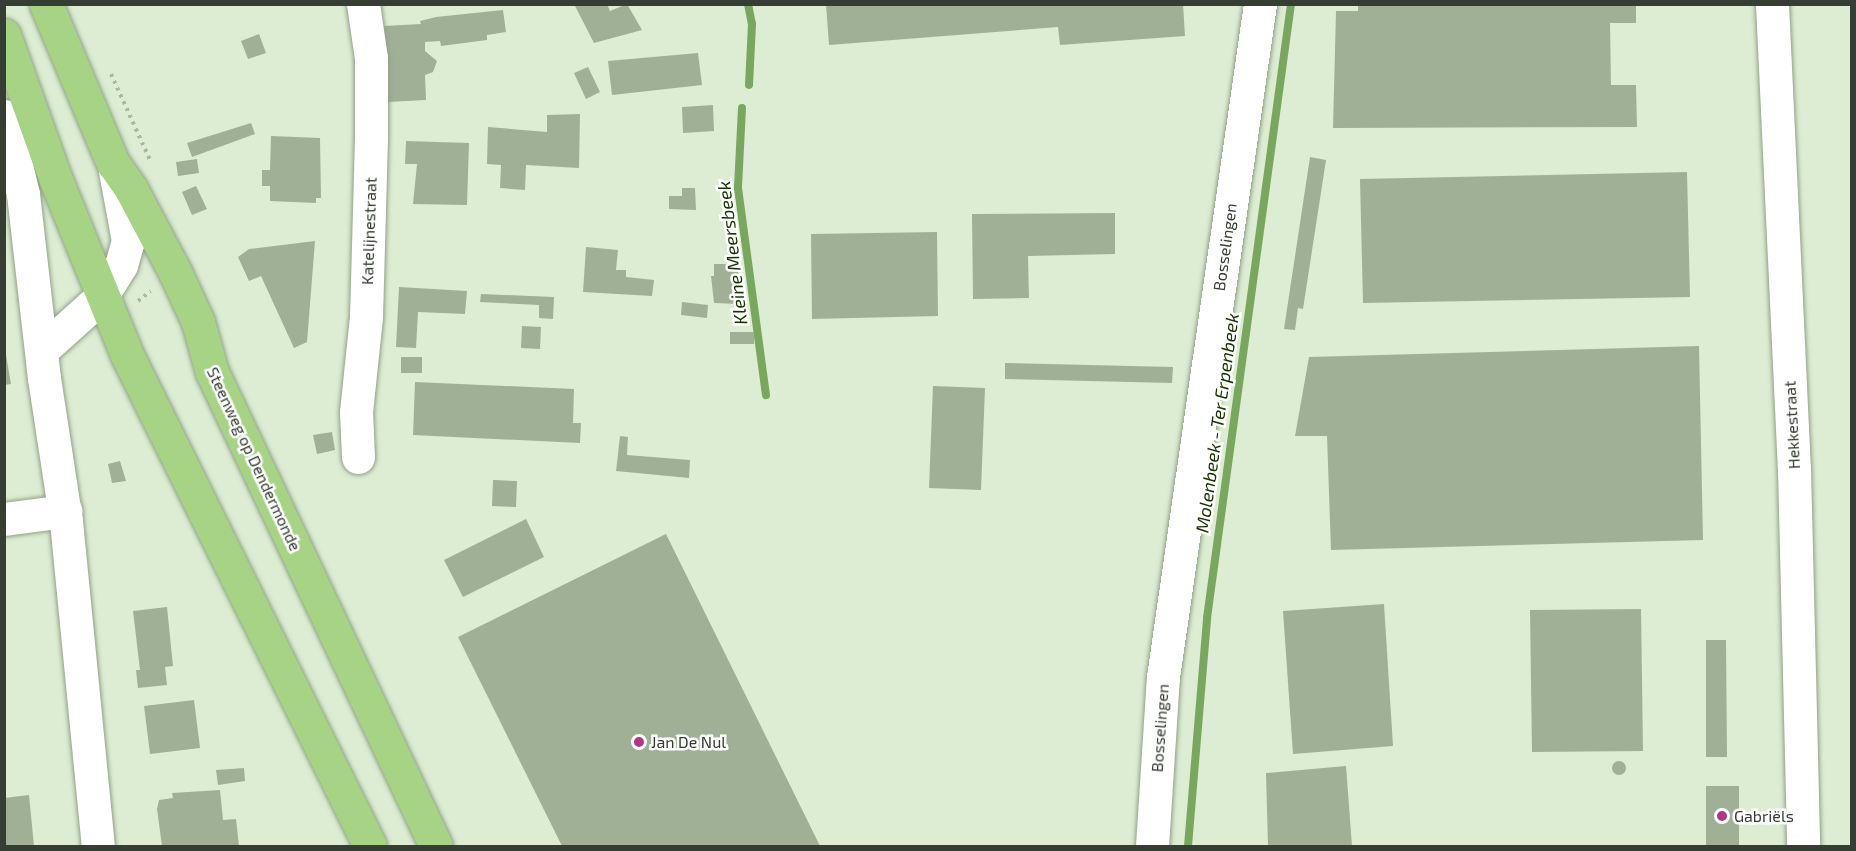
<!DOCTYPE html>
<html>
<head>
<meta charset="utf-8">
<style>
	body { margin:0 }
	#map { position:relative; width:1856px; height:851px; overflow:hidden; background:#dcedd3; font-family:"Exo 2",sans-serif }
	div>[style] { position:absolute }
	[style*='--x'] { left:calc(var(--x)*1px); top:calc(var(--y)*1px); width:calc(var(--w)*1px); rotate:calc(var(--a)*1deg) }
	.stream>* { height:8px; margin:-4px; padding:0 4px; transform-origin:4px; border-radius:4px; background:#7aa75f }
	.building>* { inset:0; background:#a0b097 }
	.round { border-radius:50% }
	.path>* { height:4px; margin-top:-2px; transform-origin:0; background:repeating-linear-gradient(90deg,#aab8a3 0 3px,transparent 0 7.5px) }
	.roads { filter:drop-shadow(0 0 2px #92a289) drop-shadow(0 0 2px #92a289) }
	.minor>* { height:33px; margin:-16.5px; padding:0 16.5px; transform-origin:16.5px; border-radius:16.5px; background:#fff }
	.major>* { height:33px; margin:-16.5px; padding:0 16.5px; transform-origin:16.5px; border-radius:16.5px; background:#a7d385 }
	.dots>* { width:16px; height:16px; translate:-50% -50%; box-sizing:border-box; border:3px solid #fff; border-radius:50% }
	span { translate:-50% -50%; white-space:nowrap; text-align:center; line-height:1.15; -webkit-text-stroke:5px #fff; paint-order:stroke }
	.street-label { font-size:16px; color:#363d33 }
	.poi-label { font-size:16px; color:#363d33 }
	.left { translate:0 -50%; text-align:left }
	.water-label { font-size:18px; color:#163300; font-style:italic }
	.frame { position:absolute; inset:0; border:6px solid #363d33; pointer-events:none }
</style>
</head>
<body>
<div id="map">
	<div class="stream">
		<div style="--x:748;--y:4;--w:20;--a:79"></div>
		<div style="--x:752;--y:24;--w:61;--a:92.8"></div>
		<div style="--x:742;--y:108;--w:80;--a:92.9"></div>
		<div style="--x:738;--y:188;--w:209;--a:82.3"></div>
		<div style="--x:1188;--y:846;--w:229;--a:-85.2"></div>
		<div style="--x:1207;--y:618;--w:620;--a:-82.21"></div>
	</div>
	<div class="building">
		<div style="clip-path:polygon(574px 4px,607px 4px,610px 11px,627px 4px,642px 30px,594px 43px)"></div>
		<div style="clip-path:polygon(826px 4px,1183px 4px,1185px 36px,1060px 45px,1058px 27px,829px 45px)"></div>
		<div style="clip-path:polygon(1358px 4px,1636px 4px,1636px 23px,1610px 23px,1611px 85px,1636px 85px,1637px 127px,1333px 128px,1336px 11px,1358px 11px)"></div>
		<div style="clip-path:polygon(503px 10px,506px 32px,487px 35px,487px 40px,441px 46px,440px 41px,425px 42px,425px 51px,437px 61px,433px 72px,425px 75px,426px 100px,387px 102px,384px 26px,421px 24px,420px 21px,436px 17px)"></div>
		<div style="clip-path:polygon(259px 34px,266px 53px,248px 59px,241px 41px)"></div>
		<div style="clip-path:polygon(698px 53px,702px 85px,612px 95px,608px 61px)"></div>
		<div style="clip-path:polygon(588px 67px,600px 92px,586px 99px,574px 73px)"></div>
		<div style="clip-path:polygon(713px 105px,714px 131px,683px 133px,682px 107px)"></div>
		<div style="clip-path:polygon(580px 114px,579px 168px,526px 165px,525px 190px,500px 188px,501px 165px,487px 164px,488px 127px,547px 132px,547px 115px)"></div>
		<div style="clip-path:polygon(251px 123px,255px 134px,192px 157px,187px 143px)"></div>
		<div style="clip-path:polygon(271px 136px,320px 138px,321px 198px,316px 198px,316px 203px,270px 201px,270px 186px,262px 186px,262px 170px,270px 170px)"></div>
		<div style="clip-path:polygon(406px 141px,469px 143px,467px 205px,413px 204px,417px 164px,405px 164px)"></div>
		<div style="clip-path:polygon(1310px 157px,1326px 160px,1303px 309px,1298px 308px,1295px 330px,1284px 329px)"></div>
		<div style="clip-path:polygon(197px 159px,199px 173px,178px 176px,176px 162px)"></div>
		<div style="clip-path:polygon(1687px 172px,1690px 297px,1363px 303px,1360px 179px)"></div>
		<div style="clip-path:polygon(196px 186px,207px 209px,192px 215px,182px 192px)"></div>
		<div style="clip-path:polygon(682px 188px,695px 188px,696px 210px,669px 209px,669px 196px,682px 196px)"></div>
		<div style="clip-path:polygon(1115px 213px,1115px 254px,1028px 256px,1029px 298px,973px 299px,972px 214px)"></div>
		<div style="clip-path:polygon(937px 232px,938px 316px,812px 319px,811px 234px)"></div>
		<div style="clip-path:polygon(315px 241px,307px 342px,294px 348px,261px 276px,249px 281px,238px 257px,249px 249px)"></div>
		<div style="clip-path:polygon(586px 247px,618px 250px,616px 270px,626px 270px,626px 277px,654px 280px,652px 296px,583px 292px)"></div>
		<div style="clip-path:polygon(714px 264px,738px 264px,739px 304px,714px 303px,711px 276px,714px 276px)"></div>
		<div style="clip-path:polygon(399px 287px,467px 291px,465px 314px,418px 312px,416px 348px,396px 347px)"></div>
		<div style="clip-path:polygon(481px 294px,554px 297px,553px 319px,539px 318px,539px 305px,480px 302px)"></div>
		<div style="clip-path:polygon(682px 302px,708px 305px,707px 318px,681px 315px)"></div>
		<div style="clip-path:polygon(522px 326px,541px 327px,540px 349px,521px 348px)"></div>
		<div style="clip-path:polygon(730px 332px,754px 332px,754px 344px,730px 344px)"></div>
		<div style="clip-path:polygon(4px 343px,11px 384px,4px 385px)"></div>
		<div style="clip-path:polygon(1699px 346px,1703px 540px,1331px 550px,1327px 436px,1295px 436px,1309px 357px)"></div>
		<div style="clip-path:polygon(401px 357px,422px 357px,422px 373px,401px 373px)"></div>
		<div style="clip-path:polygon(1005px 363px,1173px 367px,1172px 383px,1005px 379px)"></div>
		<div style="clip-path:polygon(415px 382px,574px 389px,573px 423px,581px 423px,580px 443px,413px 435px)"></div>
		<div style="clip-path:polygon(933px 386px,985px 388px,981px 490px,929px 488px)"></div>
		<div style="clip-path:polygon(332px 432px,335px 450px,317px 454px,313px 435px)"></div>
		<div style="clip-path:polygon(620px 436px,628px 437px,627px 455px,690px 460px,689px 478px,616px 471px)"></div>
		<div style="clip-path:polygon(120px 461px,126px 481px,112px 483px,108px 464px)"></div>
		<div style="clip-path:polygon(493px 480px,517px 481px,516px 507px,492px 506px)"></div>
		<div style="clip-path:polygon(526px 519px,544px 557px,463px 597px,444px 560px)"></div>
		<div style="clip-path:polygon(666px 534px,820px 846px,562px 846px,458px 637px)"></div>
		<div style="clip-path:polygon(1384px 604px,1393px 746px,1293px 754px,1283px 611px)"></div>
		<div style="clip-path:polygon(167px 607px,173px 666px,165px 667px,167px 685px,138px 688px,136px 670px,140px 670px,133px 611px)"></div>
		<div style="clip-path:polygon(1641px 609px,1643px 751px,1532px 752px,1530px 610px)"></div>
		<div style="clip-path:polygon(1706px 640px,1726px 640px,1727px 757px,1706px 757px)"></div>
		<div style="clip-path:polygon(194px 700px,200px 748px,150px 754px,144px 706px)"></div>
		<div class="round" style="left:1612px;top:761px;width:14px;height:14px"></div>
		<div style="clip-path:polygon(1346px 766px,1352px 846px,1268px 846px,1266px 773px)"></div>
		<div style="clip-path:polygon(244px 768px,245px 781px,218px 785px,216px 770px)"></div>
		<div style="clip-path:polygon(1706px 786px,1739px 786px,1739px 846px,1706px 846px)"></div>
		<div style="clip-path:polygon(220px 790px,223px 820px,236px 819px,239px 846px,162px 846px,157px 809px,159px 800px,173px 798px,172px 793px)"></div>
		<div style="clip-path:polygon(29px 795px,34px 846px,4px 846px,4px 798px)"></div>
	</div>
	<div class="path">
		<div style="--x:111;--y:74;--w:94;--a:65.6"></div>
		<div style="--x:138;--y:301;--w:16;--a:-38"></div>
	</div>
	<div class="roads">
		<div class="minor">
			<div style="--x:1772;--y:4;--w:466;--a:87.3"></div>
			<div style="--x:1794;--y:469;--w:377;--a:88.6"></div>
			<div style="--x:4;--y:116;--w:80;--a:76.3"></div>
			<div style="--x:23;--y:194;--w:185;--a:83.5"></div>
			<div style="--x:44;--y:378;--w:145;--a:81.3"></div>
			<div style="--x:66;--y:521;--w:327;--a:84.4"></div>
			<div style="--x:42;--y:350;--w:79;--a:-41.9"></div>
			<div style="--x:101;--y:297;--w:38;--a:-58"></div>
			<div style="--x:121;--y:265;--w:25;--a:-74"></div>
			<div style="--x:128;--y:241;--w:71;--a:-100.5"></div>
			<div style="--x:358;--y:457;--w:45;--a:-92.5"></div>
			<div style="--x:356;--y:412;--w:96;--a:-84"></div>
			<div style="--x:366;--y:317;--w:178;--a:-88.4"></div>
			<div style="--x:371;--y:139;--w:81;--a:-90"></div>
			<div style="--x:371;--y:58;--w:55;--a:-98.4"></div>
			<div style="--x:4;--y:519;--w:62;--a:-7.5"></div>
			<div style="--x:1152;--y:846;--w:169;--a:-86.3"></div>
			<div style="--x:1163;--y:677;--w:680;--a:-81.8"></div>
		</div>
		<div class="major">
			<div style="--x:46;--y:4;--w:173;--a:67.2"></div>
			<div style="--x:113;--y:163;--w:32;--a:55"></div>
			<div style="--x:131;--y:189;--w:94;--a:62.1"></div>
			<div style="--x:175;--y:272;--w:55;--a:65.3"></div>
			<div style="--x:198;--y:322;--w:52;--a:74.4"></div>
			<div style="--x:212;--y:372;--w:524;--a:64.71"></div>
			<div style="--x:4;--y:35;--w:154;--a:70.3"></div>
			<div style="--x:56;--y:180;--w:189;--a:67.9"></div>
			<div style="--x:127;--y:355;--w:548;--a:63.67"></div>
		</div>
	</div>
	<div class="dots">
		<div style="left:639px;top:742px;background:#b33788"></div>
		<div style="left:1722px;top:816px;background:#b33788"></div>
	</div>
	<div class="street-label">
		<span style="left:369px;top:231px;rotate:-88deg">Katelijnestraat</span>
		<span style="left:1225px;top:247px;rotate:-82deg">Bosselingen</span>
		<span style="left:1792px;top:425px;rotate:-93deg">Hekkestraat</span>
		<span style="left:254px;top:459px;rotate:65deg">Steenweg op Dendermonde</span>
		<span style="left:1160px;top:728px;rotate:-86deg">Bosselingen</span>
	</div>
	<div class="poi-label">
		<span class="left" style="left:651px;top:742px">Jan De Nul</span>
		<span class="left" style="left:1734px;top:816px">Gabriëls</span>
	</div>
	<div class="water-label">
		<span style="left:732px;top:253px;rotate:-97deg">Kleine Meersbeek</span>
		<span style="left:1217px;top:423px;rotate:-82deg">Molenbeek - Ter Erpenbeek</span>
	</div>
	<div class="frame"></div>
</div>
</body>
</html>
